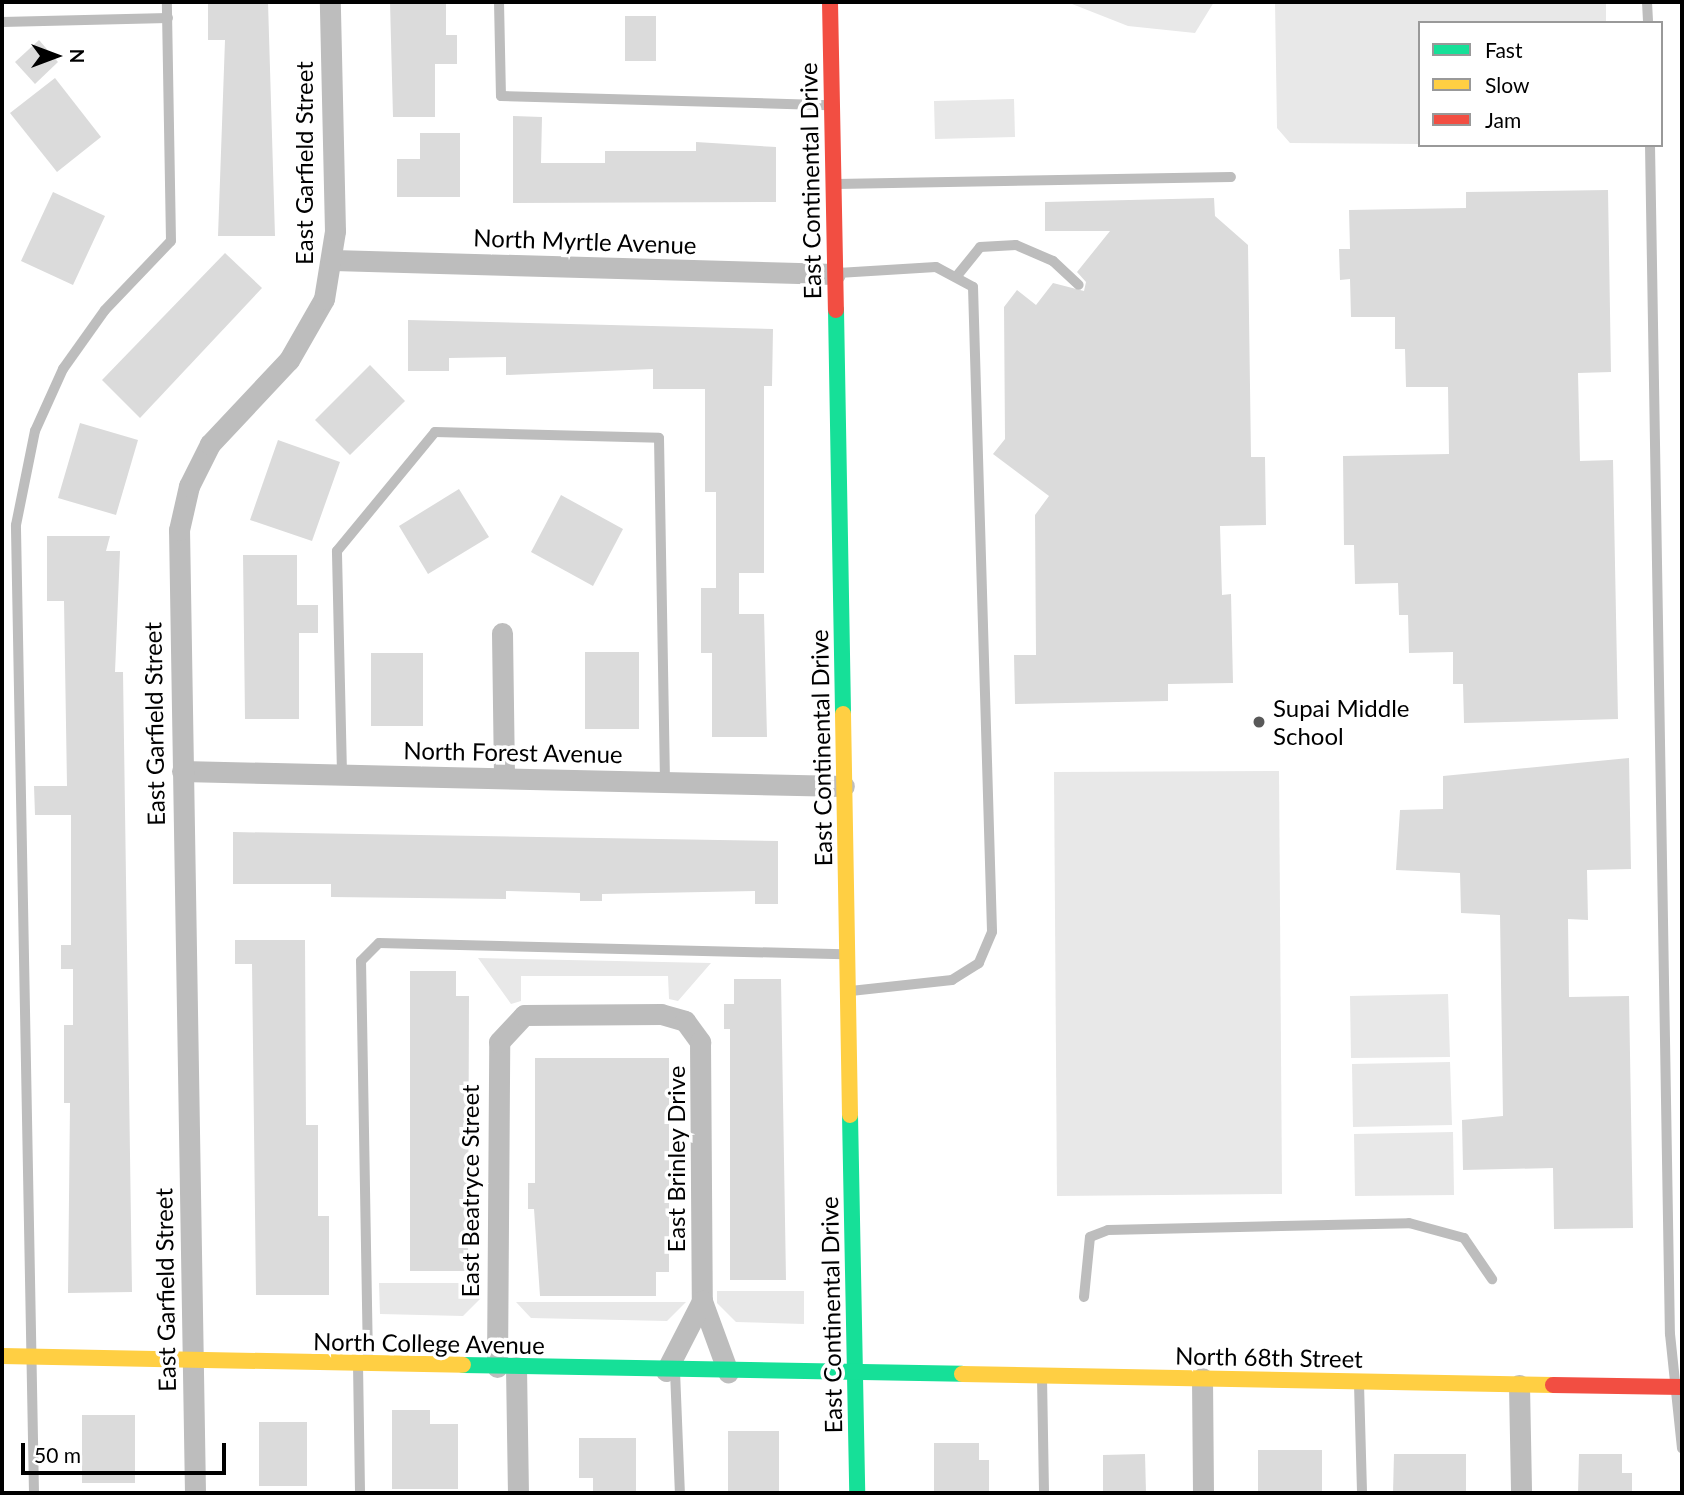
<!DOCTYPE html>
<html>
<head>
<meta charset="utf-8">
<style>
	body { margin:0 }
	#map { position:relative; width:1684px; height:1495px; overflow:hidden; background:#fff; font-family:Lato,sans-serif }
	div>[style] { position:absolute }
	[style*='--x'] { left:calc(var(--x)*1px); top:calc(var(--y)*1px); width:calc(var(--w)*1px); rotate:calc(var(--a)*1deg) }
	.green>* { inset:0; background:#e8e8e8 }
	.building>* { inset:0; background:#dbdbdb }
	.lane>* { height:10px; margin:-5px; padding:0 5px; transform-origin:5px; border-radius:5px; background:#bdbdbd }
	.street>* { height:21px; margin:-10.5px; padding:0 10.5px; transform-origin:10.5px; border-radius:10.5px; background:#bdbdbd }
	.fast>* { height:16px; margin:-8px; padding:0 8px; transform-origin:8px; border-radius:8px; background:#16e098 }
	.slow>* { height:16px; margin:-8px; padding:0 8px; transform-origin:8px; border-radius:8px; background:#ffcf43 }
	.jam>* { height:16px; margin:-8px; padding:0 8px; transform-origin:8px; border-radius:8px; background:#f24e42 }
	.dots>* { width:19px; height:19px; translate:-50% -50%; box-sizing:border-box; border:4px solid #fff; border-radius:50% }
	span { translate:-50% -50%; white-space:nowrap; text-align:center; line-height:1.15; -webkit-text-stroke:7px #fff; paint-order:stroke }
	.street-label { font-size:24px; color:#000 }
	.poi-label { font-size:24px; color:#000 }
	.left { translate:0 -50%; text-align:left }
	.frame { position:absolute; inset:0; border:4px solid #000; pointer-events:none }
	.legend { position:absolute; left:1418px; top:21px; width:245px; height:126px; box-sizing:border-box; background:#fff; border:2px solid #999; margin:0; padding:9px 12px; list-style:none; font-size:21px; color:#000 }
	.legend li { display:flex; align-items:center; gap:14px; height:35px }
	.legend b { width:35px; border:2px solid #999 }
	.north { position:absolute; left:21px; top:21px; width:70px; height:70px; -webkit-text-stroke:5px #fff; paint-order:stroke; rotate:90deg; font-size:19px; font-weight:700; line-height:28px; text-align:center; color:#000 }
	.north::after { content:''; display:block; margin:auto; width:24px; height:32px; background:#000; clip-path:polygon(50% 0,100% 100%,50% 72%,0 100%) }
	.scale { position:absolute; left:21px; top:1443px; width:205px; height:32px; box-sizing:border-box; border:4px solid #000; border-top:0; padding-left:9px; font-size:21px; line-height:24px; white-space:nowrap; color:#000; -webkit-text-stroke:5px #fff; paint-order:stroke }
</style>
</head>
<body>
<div id="map">
	<div class="green">
		<div style="clip-path:polygon(1067px 2px,1214px 2px,1195px 33px,1128px 26px)"></div>
		<div style="clip-path:polygon(1275px 2px,1606px 2px,1606px 23px,1420px 23px,1420px 144px,1290px 143px,1277px 128px)"></div>
		<div style="clip-path:polygon(1014px 99px,1015px 137px,935px 139px,934px 101px)"></div>
		<div style="clip-path:polygon(1279px 771px,1282px 1194px,1057px 1196px,1054px 772px)"></div>
		<div style="clip-path:polygon(478px 958px,711px 963px,678px 1001px,669px 999px,668px 976px,521px 976px,521px 1001px,511px 1004px)"></div>
		<div style="clip-path:polygon(1448px 994px,1450px 1057px,1351px 1058px,1350px 996px)"></div>
		<div style="clip-path:polygon(1450px 1062px,1452px 1125px,1353px 1127px,1352px 1064px)"></div>
		<div style="clip-path:polygon(1453px 1132px,1454px 1195px,1355px 1196px,1354px 1134px)"></div>
		<div style="clip-path:polygon(379px 1283px,481px 1283px,481px 1298px,463px 1316px,380px 1314px)"></div>
		<div style="clip-path:polygon(717px 1291px,804px 1291px,804px 1324px,736px 1322px,717px 1303px)"></div>
		<div style="clip-path:polygon(516px 1302px,686px 1302px,667px 1321px,531px 1318px)"></div>
	</div>
	<div class="building">
		<div style="clip-path:polygon(208px 2px,268px 2px,275px 236px,218px 236px,225px 40px,208px 40px)"></div>
		<div style="clip-path:polygon(390px 2px,446px 2px,446px 35px,457px 35px,457px 64px,435px 64px,435px 117px,393px 117px)"></div>
		<div style="clip-path:polygon(625px 16px,656px 16px,656px 61px,625px 61px)"></div>
		<div style="clip-path:polygon(39px 40px,58px 62px,35px 84px,15px 62px)"></div>
		<div style="clip-path:polygon(55px 78px,101px 137px,57px 172px,10px 113px)"></div>
		<div style="clip-path:polygon(513px 116px,542px 117px,541px 163px,605px 163px,605px 151px,696px 151px,696px 142px,776px 147px,776px 202px,513px 203px)"></div>
		<div style="clip-path:polygon(420px 133px,460px 133px,460px 197px,397px 197px,397px 159px,420px 159px)"></div>
		<div style="clip-path:polygon(1608px 190px,1611px 372px,1578px 373px,1580px 461px,1613px 460px,1618px 719px,1464px 723px,1463px 684px,1453px 684px,1453px 652px,1409px 653px,1408px 615px,1399px 615px,1398px 583px,1355px 584px,1354px 545px,1344px 545px,1343px 456px,1449px 454px,1448px 387px,1406px 387px,1405px 349px,1395px 349px,1395px 317px,1351px 317px,1350px 279px,1340px 280px,1339px 249px,1350px 249px,1349px 210px,1466px 208px,1466px 192px)"></div>
		<div style="clip-path:polygon(53px 192px,105px 216px,73px 285px,21px 261px)"></div>
		<div style="clip-path:polygon(1214px 198px,1215px 216px,1248px 245px,1251px 457px,1265px 457px,1266px 525px,1220px 526px,1222px 595px,1231px 594px,1233px 683px,1168px 684px,1168px 701px,1015px 704px,1014px 655px,1036px 655px,1035px 515px,1049px 496px,993px 454px,1005px 439px,1004px 307px,1017px 290px,1036px 305px,1053px 283px,1084px 291px,1086px 282px,1077px 272px,1110px 231px,1045px 231px,1045px 202px)"></div>
		<div style="clip-path:polygon(225px 253px,262px 288px,140px 418px,102px 380px)"></div>
		<div style="clip-path:polygon(408px 320px,773px 329px,772px 386px,764px 386px,764px 573px,739px 573px,739px 614px,764px 614px,767px 737px,712px 737px,712px 653px,701px 653px,701px 588px,716px 588px,716px 492px,705px 492px,705px 389px,653px 389px,653px 369px,506px 375px,506px 357px,449px 358px,449px 371px,408px 371px)"></div>
		<div style="clip-path:polygon(370px 365px,405px 401px,350px 455px,315px 420px)"></div>
		<div style="clip-path:polygon(80px 423px,138px 440px,116px 515px,58px 498px)"></div>
		<div style="clip-path:polygon(278px 440px,340px 462px,312px 541px,250px 520px)"></div>
		<div style="clip-path:polygon(459px 489px,489px 537px,428px 574px,399px 526px)"></div>
		<div style="clip-path:polygon(561px 495px,623px 529px,593px 586px,531px 552px)"></div>
		<div style="clip-path:polygon(47px 536px,110px 536px,106px 551px,120px 551px,115px 672px,123px 672px,132px 1292px,68px 1293px,70px 1103px,64px 1103px,64px 1025px,73px 1025px,73px 969px,61px 969px,61px 945px,71px 945px,71px 815px,35px 815px,34px 786px,67px 786px,64px 601px,47px 601px)"></div>
		<div style="clip-path:polygon(243px 555px,297px 555px,297px 605px,318px 605px,318px 633px,299px 633px,299px 719px,245px 719px)"></div>
		<div style="clip-path:polygon(585px 652px,639px 652px,639px 729px,585px 729px)"></div>
		<div style="clip-path:polygon(371px 653px,423px 653px,423px 726px,371px 726px)"></div>
		<div style="clip-path:polygon(1629px 758px,1631px 869px,1587px 870px,1588px 920px,1568px 919px,1569px 997px,1629px 996px,1633px 1228px,1554px 1229px,1553px 1168px,1463px 1170px,1462px 1120px,1503px 1116px,1500px 915px,1461px 913px,1460px 873px,1396px 870px,1400px 810px,1443px 809px,1443px 776px)"></div>
		<div style="clip-path:polygon(233px 832px,778px 841px,778px 904px,755px 904px,755px 891px,602px 894px,602px 901px,580px 901px,580px 893px,506px 891px,506px 899px,331px 897px,331px 884px,233px 884px)"></div>
		<div style="clip-path:polygon(235px 940px,305px 940px,306px 1125px,318px 1125px,318px 1216px,329px 1216px,329px 1295px,256px 1295px,252px 964px,235px 964px)"></div>
		<div style="clip-path:polygon(410px 971px,456px 971px,456px 996px,469px 996px,468px 1271px,410px 1271px)"></div>
		<div style="clip-path:polygon(734px 979px,781px 979px,786px 1280px,730px 1280px,730px 1029px,724px 1029px,724px 1004px,734px 1004px)"></div>
		<div style="clip-path:polygon(535px 1058px,669px 1058px,669px 1272px,656px 1272px,656px 1296px,540px 1296px,534px 1209px,528px 1209px,528px 1183px,535px 1183px)"></div>
		<div style="clip-path:polygon(392px 1410px,430px 1410px,430px 1424px,458px 1424px,458px 1489px,392px 1489px)"></div>
		<div style="clip-path:polygon(82px 1415px,135px 1415px,135px 1483px,82px 1483px)"></div>
		<div style="clip-path:polygon(259px 1422px,307px 1422px,307px 1486px,259px 1486px)"></div>
		<div style="clip-path:polygon(728px 1431px,779px 1431px,779px 1493px,728px 1493px)"></div>
		<div style="clip-path:polygon(579px 1438px,636px 1438px,636px 1493px,593px 1493px,593px 1478px,579px 1478px)"></div>
		<div style="clip-path:polygon(934px 1443px,979px 1443px,979px 1460px,989px 1460px,989px 1493px,934px 1493px)"></div>
		<div style="clip-path:polygon(1258px 1450px,1322px 1450px,1322px 1493px,1258px 1493px)"></div>
		<div style="clip-path:polygon(1145px 1454px,1146px 1493px,1103px 1493px,1103px 1455px)"></div>
		<div style="clip-path:polygon(1394px 1454px,1466px 1454px,1466px 1493px,1393px 1493px)"></div>
		<div style="clip-path:polygon(1579px 1454px,1622px 1454px,1622px 1473px,1632px 1473px,1632px 1493px,1578px 1493px)"></div>
	</div>
	<div class="lane">
		<div style="--x:499;--y:2;--w:94;--a:88.8"></div>
		<div style="--x:501;--y:96;--w:328;--a:1.6"></div>
		<div style="--x:1647;--y:2;--w:21;--a:87"></div>
		<div style="--x:2;--y:22;--w:166;--a:-1.4"></div>
		<div style="--x:1650;--y:145;--w:1189;--a:89.04"></div>
		<div style="--x:1670;--y:1334;--w:115;--a:84"></div>
		<div style="--x:836;--y:184;--w:395;--a:-1"></div>
		<div style="--x:838;--y:273;--w:98;--a:-3.5"></div>
		<div style="--x:936;--y:267;--w:42;--a:28.4"></div>
		<div style="--x:973;--y:287;--w:645;--a:88.31"></div>
		<div style="--x:992;--y:932;--w:34;--a:113"></div>
		<div style="--x:979;--y:963;--w:32;--a:148"></div>
		<div style="--x:952;--y:980;--w:102;--a:173.8"></div>
		<div style="--x:956;--y:277;--w:38;--a:-51"></div>
		<div style="--x:980;--y:247;--w:36;--a:-3"></div>
		<div style="--x:1016;--y:245;--w:40;--a:23.4"></div>
		<div style="--x:1053;--y:261;--w:35;--a:43"></div>
		<div style="--x:342;--y:774;--w:223;--a:-91.3"></div>
		<div style="--x:337;--y:551;--w:154;--a:-50.5"></div>
		<div style="--x:435;--y:432;--w:224;--a:1.5"></div>
		<div style="--x:659;--y:438;--w:343;--a:89"></div>
		<div style="--x:1084;--y:1297;--w:60;--a:-84.3"></div>
		<div style="--x:1090;--y:1237;--w:19;--a:-21"></div>
		<div style="--x:1108;--y:1230;--w:301;--a:-1.3"></div>
		<div style="--x:1409;--y:1223;--w:57;--a:15.3"></div>
		<div style="--x:1464;--y:1238;--w:50;--a:55.7"></div>
		<div style="--x:368;--y:1361;--w:400;--a:-91"></div>
		<div style="--x:361;--y:961;--w:25;--a:-45"></div>
		<div style="--x:379;--y:943;--w:465;--a:1.4"></div>
		<div style="--x:358;--y:1364;--w:129;--a:89.1"></div>
		<div style="--x:675;--y:1371;--w:122;--a:87.7"></div>
		<div style="--x:1042;--y:1377;--w:116;--a:89"></div>
		<div style="--x:1359;--y:1384;--w:109;--a:88.4"></div>
		<div style="--x:34;--y:1493;--w:968;--a:-91.07"></div>
		<div style="--x:16;--y:525;--w:96;--a:-78.6"></div>
		<div style="--x:35;--y:431;--w:68;--a:-65.7"></div>
		<div style="--x:63;--y:369;--w:72;--a:-54.6"></div>
		<div style="--x:105;--y:310;--w:95;--a:-46.3"></div>
		<div style="--x:171;--y:241;--w:239;--a:-91"></div>
	</div>
	<div class="street">
		<div style="--x:333;--y:260;--w:502;--a:1.6"></div>
		<div style="--x:502;--y:633;--w:145;--a:89.2"></div>
		<div style="--x:182;--y:771;--w:662;--a:1.3"></div>
		<div style="--x:497;--y:1367;--w:325;--a:-89.6"></div>
		<div style="--x:499;--y:1042;--w:37;--a:-47"></div>
		<div style="--x:524;--y:1015;--w:137;--a:-0.4"></div>
		<div style="--x:661;--y:1014;--w:25;--a:16"></div>
		<div style="--x:685;--y:1021;--w:26;--a:54"></div>
		<div style="--x:700;--y:1042;--w:259;--a:89.6"></div>
		<div style="--x:702;--y:1301;--w:76;--a:69.9"></div>
		<div style="--x:516;--y:1367;--w:126;--a:89.1"></div>
		<div style="--x:666;--y:1371;--w:79;--a:-62.8"></div>
		<div style="--x:1202;--y:1378;--w:115;--a:89.5"></div>
		<div style="--x:1519;--y:1385;--w:108;--a:88.9"></div>
		<div style="--x:195;--y:1493;--w:963;--a:-90.95"></div>
		<div style="--x:179;--y:530;--w:45;--a:-77.2"></div>
		<div style="--x:189;--y:486;--w:47;--a:-63.4"></div>
		<div style="--x:210;--y:444;--w:115;--a:-46.8"></div>
		<div style="--x:289;--y:360;--w:70;--a:-60.2"></div>
		<div style="--x:324;--y:299;--w:69;--a:-80.8"></div>
		<div style="--x:335;--y:231;--w:229;--a:-91.3"></div>
	</div>
	<div class="fast">
		<div style="--x:836;--y:310;--w:404;--a:89"></div>
		<div style="--x:850;--y:1115;--w:378;--a:88.9"></div>
		<div style="--x:463;--y:1365;--w:499;--a:1"></div>
	</div>
	<div class="slow">
		<div style="--x:843;--y:714;--w:401;--a:89"></div>
		<div style="--x:2;--y:1356;--w:461;--a:1.1"></div>
		<div style="--x:962;--y:1374;--w:591;--a:1.07"></div>
	</div>
	<div class="jam">
		<div style="--x:830;--y:2;--w:308;--a:88.9"></div>
		<div style="--x:1553;--y:1385;--w:129;--a:0.9"></div>
	</div>
	<div class="dots">
		<div style="left:1259px;top:722px;background:#595959"></div>
	</div>
	<div class="street-label">
		<span style="left:304px;top:163px;rotate:-90deg">East Garfield Street</span>
		<span style="left:810px;top:181px;rotate:-91deg">East Continental Drive</span>
		<span style="left:585px;top:241px;rotate:2deg">North Myrtle Avenue</span>
		<span style="left:154px;top:724px;rotate:-91deg">East Garfield Street</span>
		<span style="left:821px;top:748px;rotate:-91deg">East Continental Drive</span>
		<span style="left:513px;top:752px;rotate:1deg">North Forest Avenue</span>
		<span style="left:676px;top:1159px;rotate:-90deg">East Brinley Drive</span>
		<span style="left:470px;top:1191px;rotate:-90deg">East Beatryce Street</span>
		<span style="left:165px;top:1290px;rotate:-91deg">East Garfield Street</span>
		<span style="left:831px;top:1315px;rotate:-91deg">East Continental Drive</span>
		<span style="left:429px;top:1343px;rotate:1deg">North College Avenue</span>
		<span style="left:1269px;top:1357px;rotate:1deg">North 68th Street</span>
	</div>
	<div class="poi-label">
		<span class="left" style="left:1273px;top:722px">Supai Middle<br>School</span>
	</div>
	<div class="frame"></div>
	<ul class="legend">
	<li><b style="height:9px;background:#16e098"></b>Fast</li>
	<li><b style="height:9px;background:#ffcf43"></b>Slow</li>
	<li><b style="height:9px;background:#f24e42"></b>Jam</li>
	</ul>
	<div class="north">N</div>
	<div class="scale">50 m</div>
</div>
</body>
</html>
